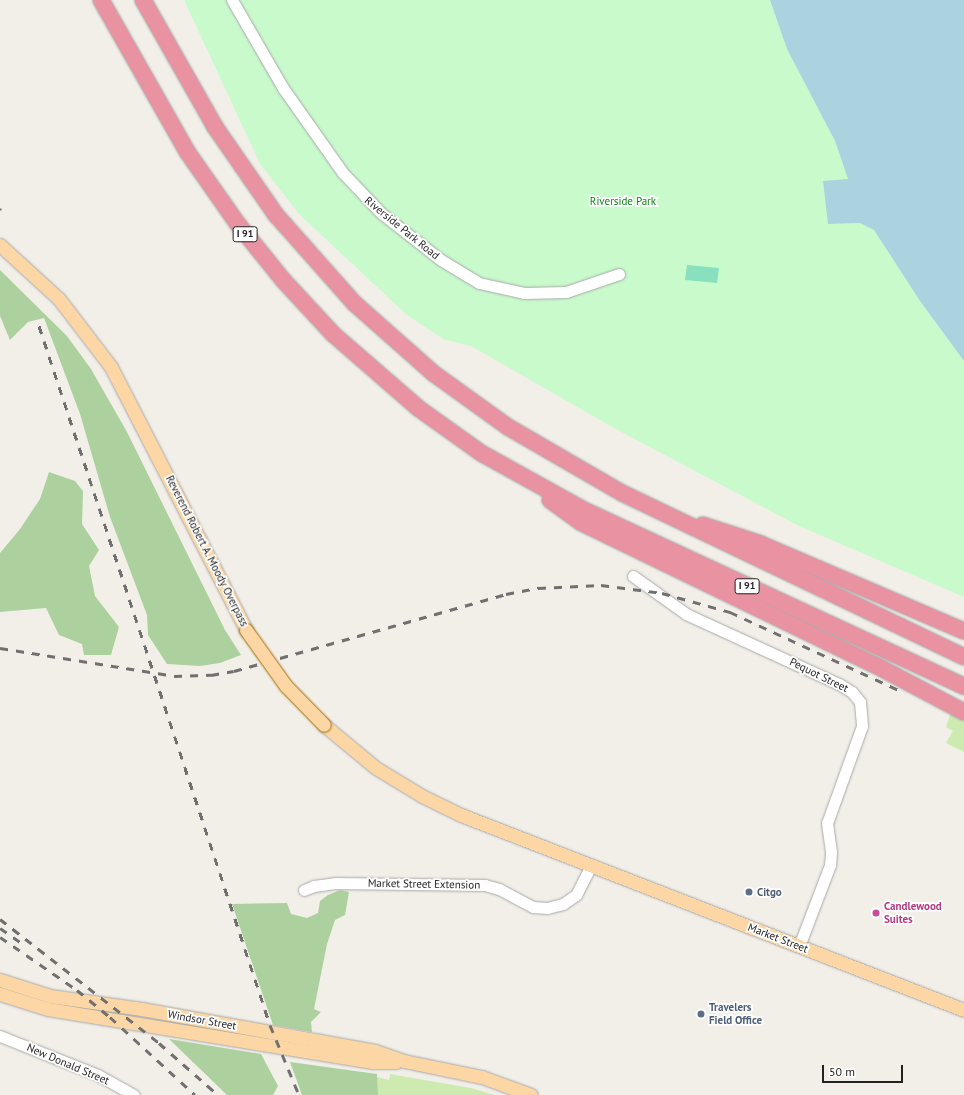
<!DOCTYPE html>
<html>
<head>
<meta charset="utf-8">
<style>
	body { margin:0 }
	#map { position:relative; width:964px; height:1095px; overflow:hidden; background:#f2efe9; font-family:"PT Sans",sans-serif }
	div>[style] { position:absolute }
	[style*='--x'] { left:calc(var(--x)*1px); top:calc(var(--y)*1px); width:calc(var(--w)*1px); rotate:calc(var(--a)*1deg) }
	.grass>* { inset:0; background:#cdebb0 }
	.forest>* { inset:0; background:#add19e }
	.park>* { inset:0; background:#c8facc }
	.pitch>* { inset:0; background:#88e0be }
	.water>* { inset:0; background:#aad3df }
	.roads { filter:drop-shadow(0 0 1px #a9a9a9) drop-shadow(0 0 1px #a9a9a9) }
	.minor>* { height:11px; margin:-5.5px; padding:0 5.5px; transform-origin:5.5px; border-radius:5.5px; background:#fff }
	.major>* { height:13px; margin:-6.5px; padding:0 6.5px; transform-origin:6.5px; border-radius:6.5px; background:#fcd6a4 }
	.highway>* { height:16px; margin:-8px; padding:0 8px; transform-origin:8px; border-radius:8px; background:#e892a2 }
	.rail>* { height:3px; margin-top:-1.5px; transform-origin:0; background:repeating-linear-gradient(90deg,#707070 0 8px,transparent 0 16px) }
	.bridges { filter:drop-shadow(0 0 1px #a06b00) drop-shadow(0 0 1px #a06b00) }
	.major-bridge>* { height:13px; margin:-6.5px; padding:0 6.5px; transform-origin:6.5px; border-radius:6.5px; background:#fcd6a4 }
	.dots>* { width:11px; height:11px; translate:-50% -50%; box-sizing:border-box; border:2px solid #fff; border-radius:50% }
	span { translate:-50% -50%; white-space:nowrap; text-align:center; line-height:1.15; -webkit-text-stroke:3.5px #fff; paint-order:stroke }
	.shield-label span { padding:1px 3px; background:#fff; border:1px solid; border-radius:3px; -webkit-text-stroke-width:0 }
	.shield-label { font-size:10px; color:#222; font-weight:700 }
	.park-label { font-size:11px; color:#0c8416 }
	.street-label { font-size:11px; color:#222 }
	.service-label { font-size:11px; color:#4e5e75; font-weight:700 }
	.left { translate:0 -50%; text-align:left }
	.hotel-label { font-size:11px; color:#b23c85; font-weight:700 }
	.scale { position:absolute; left:822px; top:1065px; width:81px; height:18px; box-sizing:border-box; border:2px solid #222; border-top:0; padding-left:5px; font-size:12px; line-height:14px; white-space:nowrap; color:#222; -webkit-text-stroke:3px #fff; paint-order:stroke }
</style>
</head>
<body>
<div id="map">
	<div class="grass">
		<div style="clip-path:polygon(951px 712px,964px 719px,964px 752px,946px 743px,953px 731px,946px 727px)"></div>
		<div style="clip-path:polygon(390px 1074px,471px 1088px,495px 1095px,378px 1095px,377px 1077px,389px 1080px)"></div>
	</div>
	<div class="forest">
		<div style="clip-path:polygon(0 270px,67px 336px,91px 369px,127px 432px,225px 630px,241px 655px,220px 663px,200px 666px,167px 664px,148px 635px,147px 615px,110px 517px,80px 414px,44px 318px,28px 322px,10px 340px,0 316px)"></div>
		<div style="clip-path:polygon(49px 472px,75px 481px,83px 491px,82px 524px,99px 550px,89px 566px,95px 596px,119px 627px,111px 655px,84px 655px,82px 644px,59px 635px,46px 608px,0 612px,0 553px,20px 529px,40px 499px)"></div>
		<div style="clip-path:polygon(340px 890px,349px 892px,345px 915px,335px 920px,327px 944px,314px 1009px,321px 1012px,311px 1022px,312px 1032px,273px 1025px,232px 904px,287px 903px,291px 914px,307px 918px,318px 913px,320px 901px,328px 895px)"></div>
		<div style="clip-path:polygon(169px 1039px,261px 1054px,278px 1086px,273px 1095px,227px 1095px)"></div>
		<div style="clip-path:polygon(290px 1062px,377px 1074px,378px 1095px,302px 1095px)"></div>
	</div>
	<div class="park">
		<div style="clip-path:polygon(184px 0,770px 0,787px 49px,835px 141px,848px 179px,828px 224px,860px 223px,874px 230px,920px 301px,964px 361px,964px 597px,797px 525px,614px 428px,471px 346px,443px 339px,407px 315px,299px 214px,260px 164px)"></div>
	</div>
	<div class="pitch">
		<div style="clip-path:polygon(687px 265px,719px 268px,717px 283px,685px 280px)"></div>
	</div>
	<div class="water">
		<div style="clip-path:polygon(770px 0,964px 0,964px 361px,920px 301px,874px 230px,860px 223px,828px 224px,823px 181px,848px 179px,835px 141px,787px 49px)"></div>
	</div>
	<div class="roads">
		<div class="minor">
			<div style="--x:232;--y:0;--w:102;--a:59.9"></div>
			<div style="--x:283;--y:88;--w:104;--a:54.8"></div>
			<div style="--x:343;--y:173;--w:55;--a:46.5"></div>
			<div style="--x:381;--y:213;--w:76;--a:38.1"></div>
			<div style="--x:441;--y:260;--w:44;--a:31.2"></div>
			<div style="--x:479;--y:283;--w:46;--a:12.5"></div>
			<div style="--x:524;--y:293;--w:42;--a:-1.4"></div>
			<div style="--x:566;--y:292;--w:56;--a:-18.8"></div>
			<div style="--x:633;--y:576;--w:65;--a:35.6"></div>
			<div style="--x:686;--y:614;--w:168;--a:24.6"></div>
			<div style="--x:839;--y:684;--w:15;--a:32"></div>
			<div style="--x:852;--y:692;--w:13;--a:51"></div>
			<div style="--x:860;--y:702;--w:24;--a:85"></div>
			<div style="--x:862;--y:726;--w:103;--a:109.8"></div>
			<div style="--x:827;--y:823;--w:29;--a:82"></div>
			<div style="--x:831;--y:852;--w:13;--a:94"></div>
			<div style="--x:830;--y:865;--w:87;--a:110.9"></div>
			<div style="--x:304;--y:890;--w:11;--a:-22"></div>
			<div style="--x:314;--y:886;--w:21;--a:-8"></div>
			<div style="--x:335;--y:883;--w:150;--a:0.8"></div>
			<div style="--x:485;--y:885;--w:15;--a:16"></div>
			<div style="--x:499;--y:889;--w:38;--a:28"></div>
			<div style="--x:533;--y:907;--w:14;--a:4"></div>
			<div style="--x:547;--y:908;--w:16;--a:-14"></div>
			<div style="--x:563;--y:904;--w:16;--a:-35"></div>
			<div style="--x:576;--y:895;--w:33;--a:-63"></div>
			<div style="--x:0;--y:1036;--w:105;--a:21.7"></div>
			<div style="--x:98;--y:1075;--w:41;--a:29.1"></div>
		</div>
		<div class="major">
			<div style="--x:0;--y:245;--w:80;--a:42.5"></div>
			<div style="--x:59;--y:299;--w:86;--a:52.6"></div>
			<div style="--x:111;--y:367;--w:296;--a:62.8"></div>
			<div style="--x:324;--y:725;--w:67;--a:39.6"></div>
			<div style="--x:376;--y:768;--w:54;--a:31.3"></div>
			<div style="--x:422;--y:796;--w:43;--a:26"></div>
			<div style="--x:461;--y:815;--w:539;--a:21.19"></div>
			<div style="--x:0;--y:980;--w:52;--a:17.7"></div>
			<div style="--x:50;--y:996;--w:93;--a:8"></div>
			<div style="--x:142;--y:1009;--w:237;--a:10.2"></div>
			<div style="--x:375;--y:1051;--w:31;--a:19"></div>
			<div style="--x:404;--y:1061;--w:80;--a:11.6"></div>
			<div style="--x:482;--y:1077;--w:52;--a:20.2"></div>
			<div style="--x:0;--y:994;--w:50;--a:17.4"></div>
			<div style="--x:48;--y:1009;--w:329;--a:9.3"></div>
			<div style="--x:373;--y:1062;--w:23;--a:0"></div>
		</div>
		<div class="highway">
			<div style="--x:101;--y:0;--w:176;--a:60.4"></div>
			<div style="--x:188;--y:153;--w:85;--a:55"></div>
			<div style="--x:237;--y:223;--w:73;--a:51.1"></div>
			<div style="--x:283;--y:280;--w:74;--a:47.2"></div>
			<div style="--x:333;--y:334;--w:113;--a:41"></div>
			<div style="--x:418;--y:408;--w:77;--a:35.5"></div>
			<div style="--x:481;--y:453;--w:115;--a:29"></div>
			<div style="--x:582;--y:509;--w:421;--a:24.9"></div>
			<div style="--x:143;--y:0;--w:146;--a:60.4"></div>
			<div style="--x:215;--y:127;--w:107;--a:55.3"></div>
			<div style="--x:276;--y:215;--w:118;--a:48.4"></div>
			<div style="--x:354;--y:303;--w:106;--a:41.5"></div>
			<div style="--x:433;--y:373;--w:92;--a:35.8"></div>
			<div style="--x:508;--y:427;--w:132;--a:30.1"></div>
			<div style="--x:622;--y:493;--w:379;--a:25.6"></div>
			<div style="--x:550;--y:500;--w:37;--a:36"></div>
			<div style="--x:580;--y:522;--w:330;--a:25.9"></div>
			<div style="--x:877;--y:666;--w:98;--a:27.9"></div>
			<div style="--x:703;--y:525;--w:61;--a:18.1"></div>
			<div style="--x:761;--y:544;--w:221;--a:23.2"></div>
		</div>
	</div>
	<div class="rail">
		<div style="--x:0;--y:208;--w:2;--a:90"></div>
		<div style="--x:39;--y:326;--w:736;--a:71.71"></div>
		<div style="--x:270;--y:1025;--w:76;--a:67.5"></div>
		<div style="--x:0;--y:648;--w:176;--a:9.1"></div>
		<div style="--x:174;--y:676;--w:37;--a:-2"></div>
		<div style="--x:211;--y:675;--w:23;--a:-10"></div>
		<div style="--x:234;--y:671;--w:283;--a:-15.8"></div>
		<div style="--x:506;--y:594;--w:33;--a:-11"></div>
		<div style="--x:538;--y:588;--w:63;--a:-2.7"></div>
		<div style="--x:601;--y:585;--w:62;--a:7.5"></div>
		<div style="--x:662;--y:593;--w:71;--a:15.6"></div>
		<div style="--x:730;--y:612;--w:186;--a:24.8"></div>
		<div style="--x:0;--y:919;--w:202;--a:37.9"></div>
		<div style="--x:159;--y:1043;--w:79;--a:41.4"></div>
		<div style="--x:0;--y:928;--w:28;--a:35"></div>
		<div style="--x:0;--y:937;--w:93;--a:34.5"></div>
		<div style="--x:77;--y:990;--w:43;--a:39.3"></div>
		<div style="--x:110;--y:1017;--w:115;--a:42.5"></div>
	</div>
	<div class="bridges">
		<div class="major-bridge">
			<div style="--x:246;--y:630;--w:69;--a:54.5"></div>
			<div style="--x:286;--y:686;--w:54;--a:45.7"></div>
		</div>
	</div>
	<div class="dots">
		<div style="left:749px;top:892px;background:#5c6f8a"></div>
		<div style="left:876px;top:913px;background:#d1479c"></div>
		<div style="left:701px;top:1014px;background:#5c6f8a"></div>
	</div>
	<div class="shield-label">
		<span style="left:245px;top:234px">I 91</span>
		<span style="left:747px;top:586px">I 91</span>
	</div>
	<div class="park-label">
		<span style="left:623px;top:201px">Riverside Park</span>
	</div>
	<div class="street-label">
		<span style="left:402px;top:228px;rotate:39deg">Riverside Park Road</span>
		<span style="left:207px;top:551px;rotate:63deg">Reverend Robert A. Moody Overpass</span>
		<span style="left:819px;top:675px;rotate:26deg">Pequot Street</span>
		<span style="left:424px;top:884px;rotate:1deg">Market Street Extension</span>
		<span style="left:778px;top:938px;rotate:21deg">Market Street</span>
		<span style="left:202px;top:1020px;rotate:10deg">Windsor Street</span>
		<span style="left:68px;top:1064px;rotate:23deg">New Donald Street</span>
	</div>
	<div class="service-label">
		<span class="left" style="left:757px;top:892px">Citgo</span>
		<span class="left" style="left:709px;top:1014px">Travelers<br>Field Office</span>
	</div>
	<div class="hotel-label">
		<span class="left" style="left:884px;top:913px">Candlewood<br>Suites</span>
	</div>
	<div class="scale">50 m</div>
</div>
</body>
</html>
